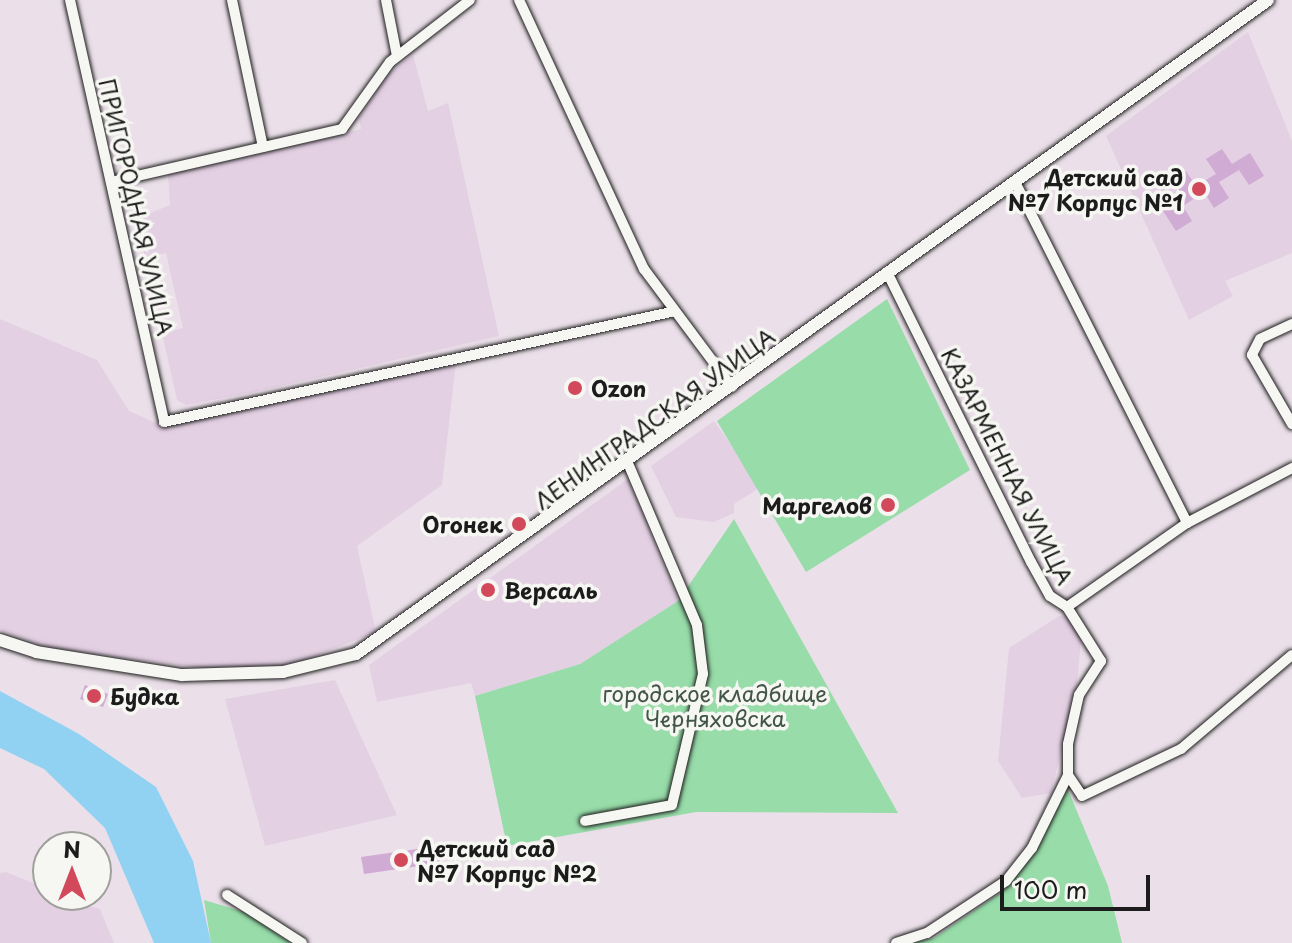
<!DOCTYPE html>
<html>
<head>
<meta charset="utf-8">
<style>
	body { margin:0 }
	#map { position:relative; width:1292px; height:943px; overflow:hidden; background:#ebe0e9; font-family:"Playpen Sans",sans-serif }
	div>[style] { position:absolute }
	[style*='--x'] { left:calc(var(--x)*1px); top:calc(var(--y)*1px); width:calc(var(--w)*1px); rotate:calc(var(--a)*1deg) }
	.built>* { inset:0; background:#e3d0e3 }
	.green>* { inset:0; background:#97dca9 }
	.water>* { inset:0; background:#91d1f2 }
	.building>* { inset:0; background:#d0abd4 }
	.roads { filter:drop-shadow(0 0 2px #1c1c1c) drop-shadow(0 0 2px #1c1c1c) }
	.minor>* { height:10px; margin:-5px; padding:0 5px; transform-origin:5px; border-radius:5px; background:#f6f6f2 }
	.tertiary>* { height:12px; margin:-6px; padding:0 6px; transform-origin:6px; border-radius:6px; background:#f6f6f2 }
	.dots>* { width:22px; height:22px; translate:-50% -50%; box-sizing:border-box; border:4px solid #f6f6f2; border-radius:50% }
	span { translate:-50% -50%; white-space:nowrap; text-align:center; line-height:1.15; -webkit-text-stroke:7px #f6f6f2; paint-order:stroke }
	.poi-label { font-size:22px; color:#1c1c1c; font-weight:700 }
	.right { translate:-100% -50%; text-align:right }
	.left { translate:0 -50%; text-align:left }
	.street-label { font-size:22px; color:#1c1c1c }
	.park-label { font-size:22px; color:#415646 }
	.north { position:absolute; left:32px; top:831px; width:80px; height:80px; box-sizing:border-box; background:#f6f6f2; border:2px solid #9f9f9c; border-radius:50%; rotate:0deg; font-size:22px; font-weight:700; line-height:32px; text-align:center; color:#1c1c1c }
	.north::after { content:''; display:block; margin:auto; width:28px; height:36px; background:#d1495b; clip-path:polygon(50% 0,100% 100%,50% 72%,0 100%) }
	.scale { position:absolute; left:1000px; top:875px; width:150px; height:36px; box-sizing:border-box; border:4px solid #1c1c1c; border-top:0; padding-left:10px; font-size:24px; line-height:28px; white-space:nowrap; color:#1c1c1c; -webkit-text-stroke:6px #f6f6f2; paint-order:stroke }
</style>
</head>
<body>
<div id="map">
	<div class="built">
		<div style="clip-path:polygon(1248px 32px,1292px 141px,1292px 253px,1225px 281px,1233px 296px,1189px 320px,1106px 136px)"></div>
		<div style="clip-path:polygon(413px 55px,428px 111px,448px 103px,499px 336px,255px 392px,186px 405px,177px 400px,162px 333px,183px 328px,166px 253px,145px 257px,136px 219px,170px 205px,168px 174px,361px 129px,359px 118px,389px 73px)"></div>
		<div style="clip-path:polygon(0 319px,97px 360px,129px 411px,163px 426px,456px 362px,442px 485px,357px 546px,376px 632px,289px 666px,217px 670px,49px 648px,0 630px)"></div>
		<div style="clip-path:polygon(714px 421px,761px 487px,734px 504px,734px 513px,714px 522px,676px 517px,651px 466px)"></div>
		<div style="clip-path:polygon(628px 479px,678px 601px,580px 664px,475px 696px,471px 683px,377px 702px,369px 665px)"></div>
		<div style="clip-path:polygon(1059px 616px,1068px 617px,1081px 640px,1077px 684px,1051px 793px,1022px 798px,998px 761px,1009px 648px)"></div>
		<div style="clip-path:polygon(335px 680px,397px 815px,265px 846px,225px 699px)"></div>
		<div style="clip-path:polygon(6px 872px,48px 889px,48px 895px,100px 909px,114px 943px,0 943px,0 873px)"></div>
	</div>
	<div class="green">
		<div style="clip-path:polygon(887px 299px,970px 470px,806px 572px,717px 421px)"></div>
		<div style="clip-path:polygon(734px 519px,898px 813px,696px 812px,507px 846px,475px 696px,580px 664px,678px 601px)"></div>
		<div style="clip-path:polygon(1066px 785px,1108px 886px,1122px 943px,910px 943px,934px 938px,1003px 891px,1037px 846px)"></div>
		<div style="clip-path:polygon(204px 900px,244px 912px,291px 943px,211px 943px)"></div>
	</div>
	<div class="water">
		<div style="clip-path:polygon(0 691px,79px 734px,156px 787px,193px 861px,211px 943px,154px 943px,105px 828px,44px 769px,0 748px)"></div>
	</div>
	<div class="building">
		<div style="clip-path:polygon(1222px 149px,1232px 164px,1250px 153px,1264px 176px,1249px 185px,1239px 170px,1219px 182px,1229px 198px,1214px 208px,1204px 192px,1183px 206px,1192px 221px,1176px 231px,1161px 208px,1180px 196px,1170px 181px,1186px 171px,1196px 186px,1216px 174px,1206px 159px)"></div>
		<div style="clip-path:polygon(85px 685px,108px 694px,103px 707px,80px 699px)"></div>
		<div style="clip-path:polygon(438px 846px,440px 863px,364px 874px,361px 857px)"></div>
	</div>
	<div class="roads">
		<div class="minor">
			<div style="--x:70;--y:0;--w:432;--a:77.4"></div>
			<div style="--x:164;--y:422;--w:519;--a:-12.24"></div>
			<div style="--x:232;--y:0;--w:150;--a:78.1"></div>
			<div style="--x:386;--y:0;--w:57;--a:78.9"></div>
			<div style="--x:519;--y:0;--w:297;--a:65.1"></div>
			<div style="--x:644;--y:269;--w:147;--a:53.3"></div>
			<div style="--x:111;--y:182;--w:237;--a:-12.9"></div>
			<div style="--x:342;--y:129;--w:82;--a:-54.4"></div>
			<div style="--x:390;--y:62;--w:101;--a:-37.8"></div>
			<div style="--x:1015;--y:182;--w:382;--a:63.2"></div>
			<div style="--x:887;--y:272;--w:324;--a:63.6"></div>
			<div style="--x:1031;--y:562;--w:39;--a:61"></div>
			<div style="--x:1050;--y:596;--w:20;--a:33"></div>
			<div style="--x:1292;--y:324;--w:35;--a:155"></div>
			<div style="--x:1260;--y:339;--w:18;--a:117"></div>
			<div style="--x:1252;--y:355;--w:80;--a:59.9"></div>
			<div style="--x:1067;--y:607;--w:64;--a:57.8"></div>
			<div style="--x:1101;--y:661;--w:40;--a:122.9"></div>
			<div style="--x:1079;--y:695;--w:50;--a:102.7"></div>
			<div style="--x:1068;--y:744;--w:31;--a:90"></div>
			<div style="--x:1068;--y:775;--w:25;--a:56"></div>
			<div style="--x:1082;--y:796;--w:110;--a:-25.4"></div>
			<div style="--x:1181;--y:749;--w:145;--a:-40.3"></div>
			<div style="--x:1067;--y:607;--w:146;--a:-35"></div>
			<div style="--x:1187;--y:523;--w:119;--a:-27.6"></div>
			<div style="--x:585;--y:821;--w:88;--a:-10.4"></div>
			<div style="--x:672;--y:805;--w:135;--a:-76.7"></div>
			<div style="--x:703;--y:674;--w:49;--a:-97"></div>
			<div style="--x:697;--y:625;--w:176;--a:-113.1"></div>
			<div style="--x:227;--y:895;--w:89;--a:32.6"></div>
			<div style="--x:896;--y:943;--w:33;--a:-18"></div>
			<div style="--x:927;--y:933;--w:95;--a:-33.4"></div>
			<div style="--x:1006;--y:881;--w:42;--a:-51.8"></div>
			<div style="--x:1032;--y:848;--w:81;--a:-63.7"></div>
		</div>
		<div class="tertiary">
			<div style="--x:0;--y:640;--w:38;--a:18"></div>
			<div style="--x:36;--y:652;--w:148;--a:9"></div>
			<div style="--x:182;--y:675;--w:101;--a:-1.7"></div>
			<div style="--x:283;--y:672;--w:75;--a:-13.9"></div>
			<div style="--x:356;--y:654;--w:1122;--a:-35.64"></div>
		</div>
	</div>
	<div class="dots">
		<div style="left:1199px;top:189px;background:#d1495b"></div>
		<div style="left:575px;top:388px;background:#d1495b"></div>
		<div style="left:888px;top:505px;background:#d1495b"></div>
		<div style="left:519px;top:524px;background:#d1495b"></div>
		<div style="left:488px;top:590px;background:#d1495b"></div>
		<div style="left:94px;top:696px;background:#d1495b"></div>
		<div style="left:401px;top:860px;background:#d1495b"></div>
	</div>
	<div class="poi-label">
		<span class="right" style="left:1183px;top:189px">Детский сад<br>№7 Корпус №1</span>
		<span class="left" style="left:591px;top:388px">Ozon</span>
		<span class="right" style="left:872px;top:505px">Маргелов</span>
		<span class="right" style="left:503px;top:524px">Огонек</span>
		<span class="left" style="left:504px;top:590px">Версаль</span>
		<span class="left" style="left:110px;top:696px">Будка</span>
		<span class="left" style="left:417px;top:860px">Детский сад<br>№7 Корпус №2</span>
	</div>
	<div class="street-label">
		<span style="left:137px;top:207px;rotate:77deg">ПРИГОРОДНАЯ УЛИЦА</span>
		<span style="left:654px;top:418px;rotate:-36deg">ЛЕНИНГРАДСКАЯ УЛИЦА</span>
		<span style="left:1008px;top:466px;rotate:63deg">КАЗАРМЕННАЯ УЛИЦА</span>
	</div>
	<div class="park-label">
		<span style="left:715px;top:705px">городское кладбище<br>Черняховска</span>
	</div>
	<div class="north">N</div>
	<div class="scale">100 m</div>
</div>
</body>
</html>
